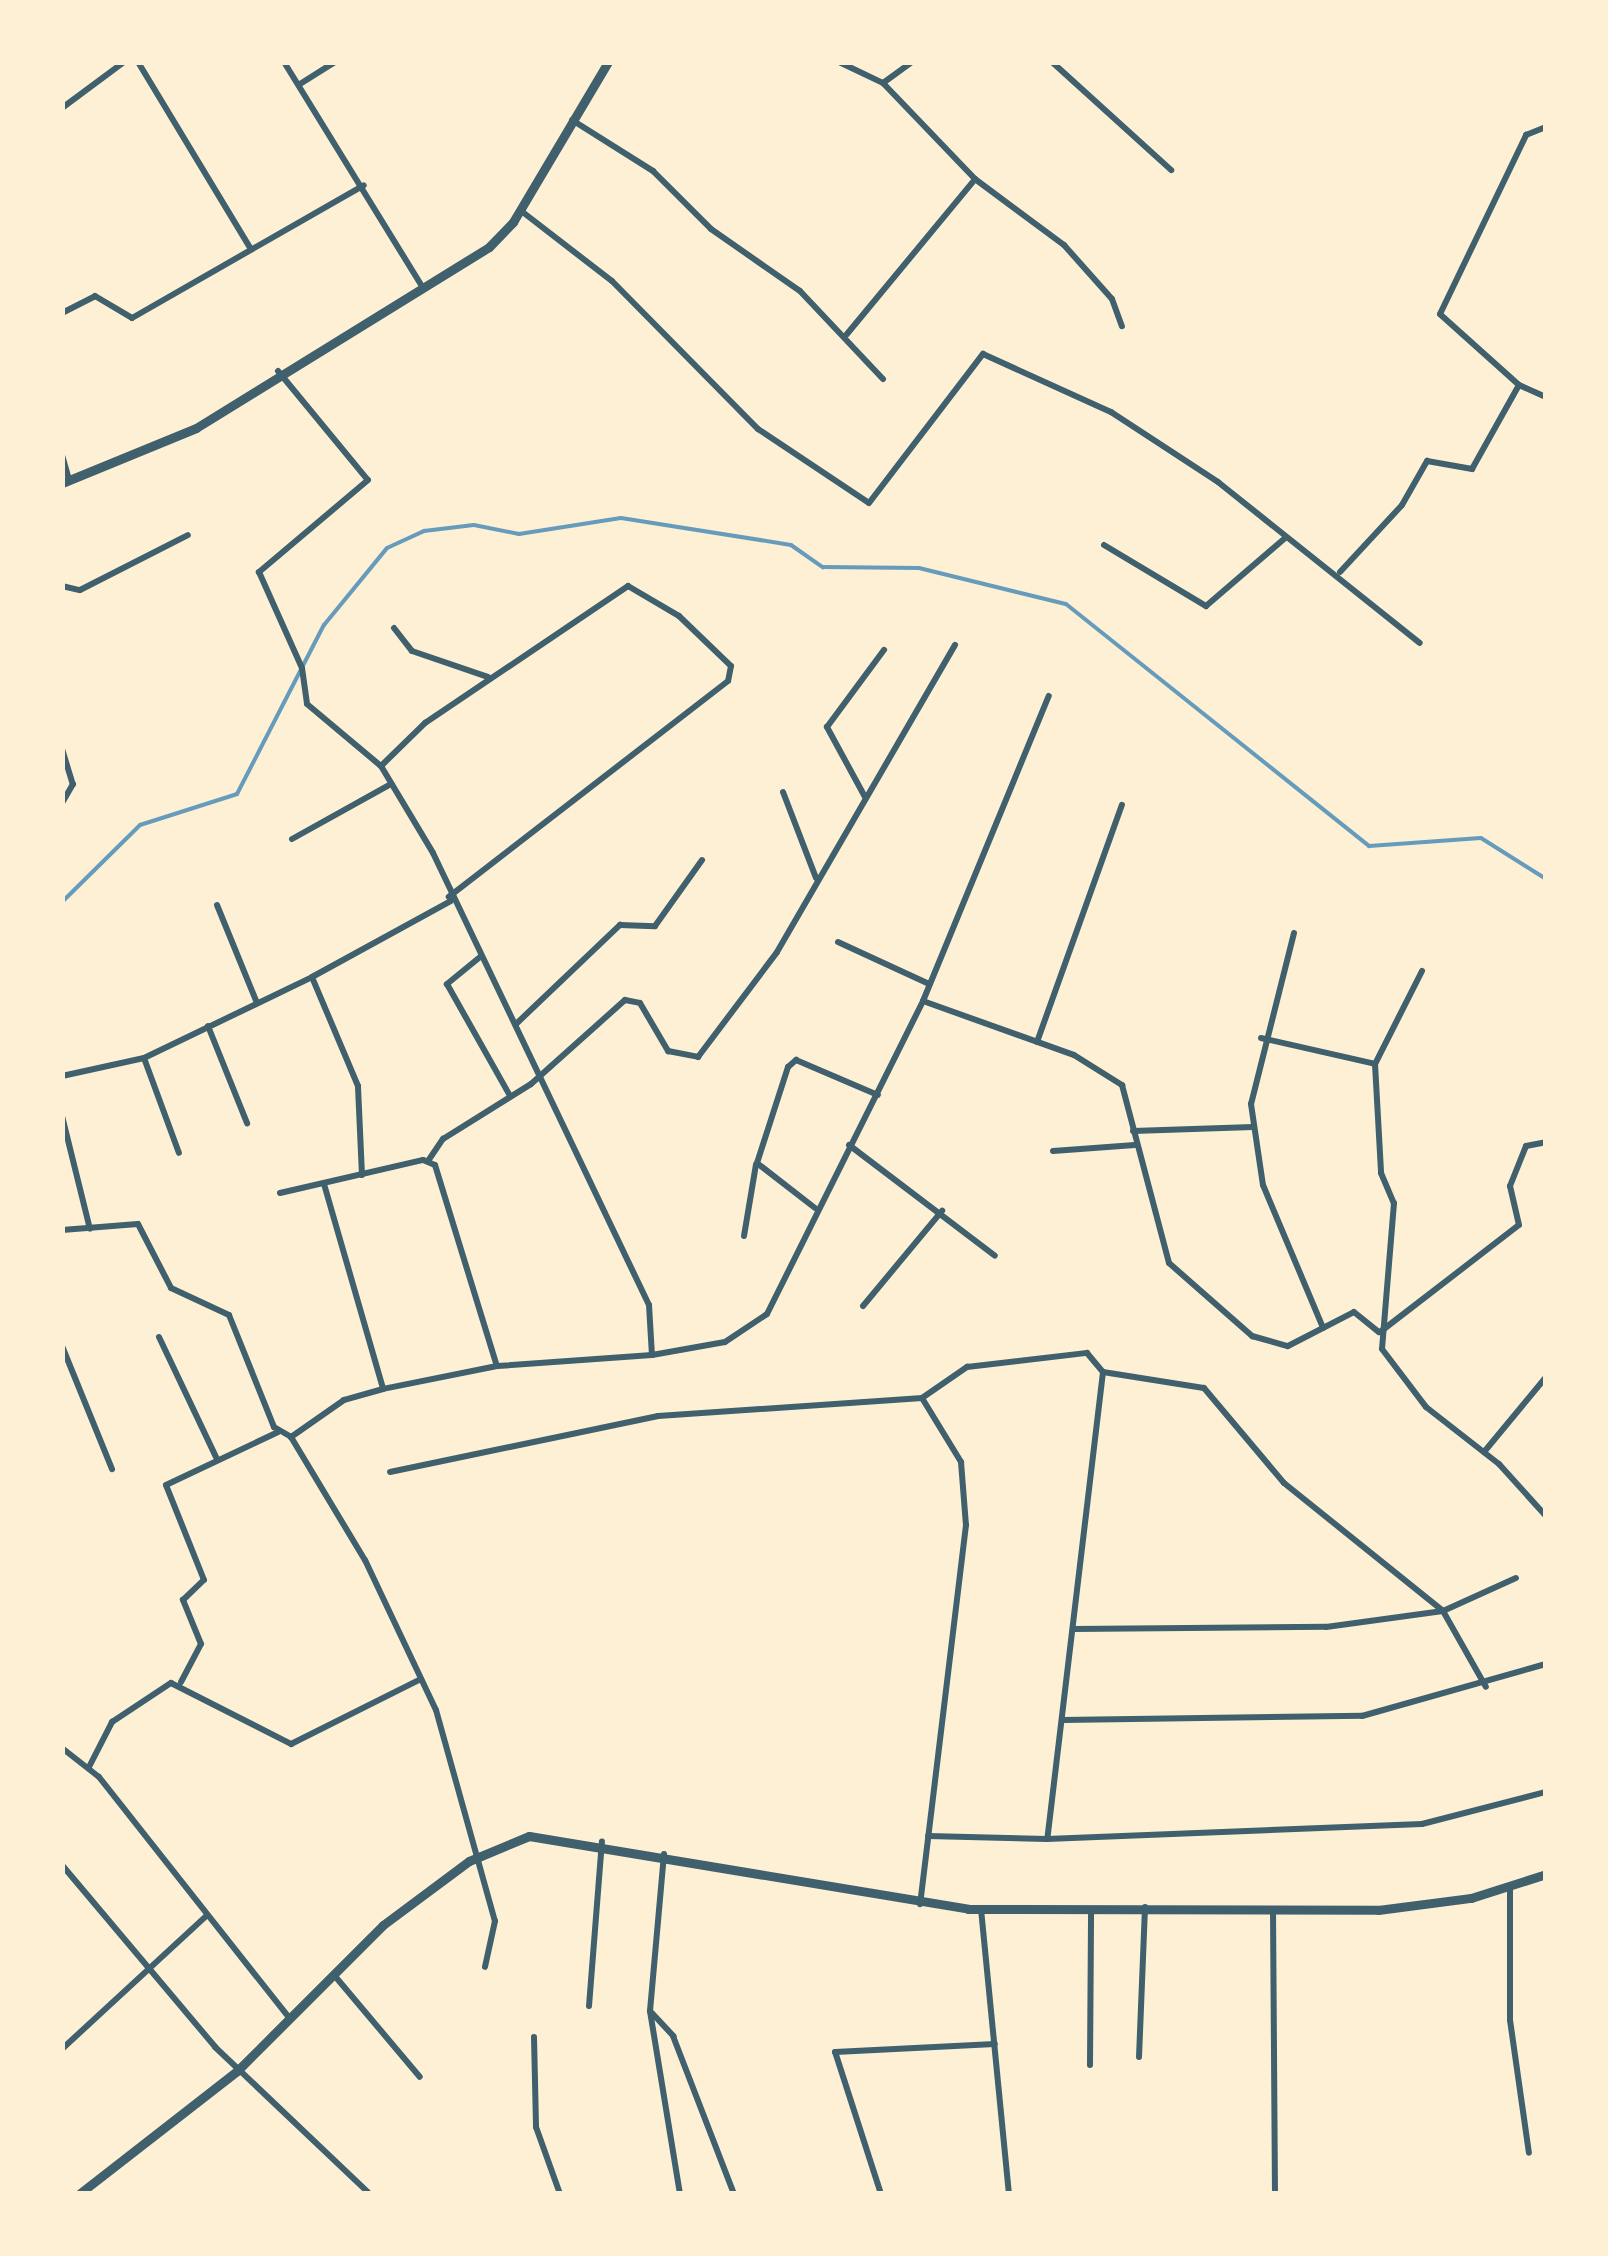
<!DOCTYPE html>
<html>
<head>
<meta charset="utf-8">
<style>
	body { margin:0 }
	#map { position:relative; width:1608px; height:2256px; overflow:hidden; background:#fdf0d5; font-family:"Times New Roman",serif }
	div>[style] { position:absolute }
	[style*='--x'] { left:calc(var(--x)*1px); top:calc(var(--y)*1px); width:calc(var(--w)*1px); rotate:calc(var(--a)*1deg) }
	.stream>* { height:4px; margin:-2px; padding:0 2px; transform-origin:2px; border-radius:2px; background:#669bbc }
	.minor>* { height:6px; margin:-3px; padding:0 3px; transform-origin:3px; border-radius:3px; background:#3f606c }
	.tertiary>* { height:9px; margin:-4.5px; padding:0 4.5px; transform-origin:4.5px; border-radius:4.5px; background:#3f606c }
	span { translate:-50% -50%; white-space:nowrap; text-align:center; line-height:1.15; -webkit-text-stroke:8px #fdf0d5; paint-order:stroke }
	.frame { position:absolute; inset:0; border:65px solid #fdf0d5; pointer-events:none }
</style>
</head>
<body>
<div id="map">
	<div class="stream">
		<div style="--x:62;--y:902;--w:110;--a:-44.6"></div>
		<div style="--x:140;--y:825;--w:102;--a:-17.7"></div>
		<div style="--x:237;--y:794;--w:190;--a:-62.8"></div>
		<div style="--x:324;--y:625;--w:99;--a:-50.7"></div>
		<div style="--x:387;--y:548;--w:41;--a:-24.7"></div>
		<div style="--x:424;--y:531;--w:50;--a:-6.8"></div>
		<div style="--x:474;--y:525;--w:46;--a:11.3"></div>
		<div style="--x:519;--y:534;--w:103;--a:-8.9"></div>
		<div style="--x:621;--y:518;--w:172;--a:9"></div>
		<div style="--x:791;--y:545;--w:39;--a:35"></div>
		<div style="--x:823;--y:567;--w:96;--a:0.6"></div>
		<div style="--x:919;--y:568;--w:151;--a:13.8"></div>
		<div style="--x:1066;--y:604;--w:388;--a:38.6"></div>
		<div style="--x:1369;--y:846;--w:112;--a:-4.1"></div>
		<div style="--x:1481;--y:838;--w:77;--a:32.2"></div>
	</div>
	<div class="minor">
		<div style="--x:138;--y:62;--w:218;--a:58.9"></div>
		<div style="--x:284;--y:62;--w:263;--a:58.4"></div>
		<div style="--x:839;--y:62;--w:49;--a:25.5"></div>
		<div style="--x:883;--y:83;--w:133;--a:46.2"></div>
		<div style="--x:975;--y:179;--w:111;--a:36.6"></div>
		<div style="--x:1064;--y:245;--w:72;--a:48.4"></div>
		<div style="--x:1112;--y:299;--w:29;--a:70"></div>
		<div style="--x:1052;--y:62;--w:161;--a:42.2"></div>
		<div style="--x:883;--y:83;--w:36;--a:-36"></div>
		<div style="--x:300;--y:84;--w:41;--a:-32.2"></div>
		<div style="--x:62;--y:108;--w:77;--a:-36.6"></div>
		<div style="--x:572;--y:120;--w:96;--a:32.2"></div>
		<div style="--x:653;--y:171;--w:82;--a:45"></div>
		<div style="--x:711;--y:229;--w:108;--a:34.9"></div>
		<div style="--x:800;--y:291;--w:121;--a:46.7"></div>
		<div style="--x:520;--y:210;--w:116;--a:37.7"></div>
		<div style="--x:612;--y:281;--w:208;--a:45.4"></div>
		<div style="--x:758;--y:429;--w:133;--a:33.7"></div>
		<div style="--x:869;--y:503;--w:188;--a:-52.6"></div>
		<div style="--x:983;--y:354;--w:141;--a:24.4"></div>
		<div style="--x:1111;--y:412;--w:128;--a:33.2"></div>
		<div style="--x:1218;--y:482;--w:258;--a:38.6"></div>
		<div style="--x:62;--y:313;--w:37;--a:-27"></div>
		<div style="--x:95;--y:296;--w:43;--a:30.7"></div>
		<div style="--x:132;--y:318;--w:267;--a:-29.8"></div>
		<div style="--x:847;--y:334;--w:201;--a:-50.4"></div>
		<div style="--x:278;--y:371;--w:141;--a:50.5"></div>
		<div style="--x:368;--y:480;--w:143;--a:139.8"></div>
		<div style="--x:259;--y:572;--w:105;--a:65.9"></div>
		<div style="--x:302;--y:668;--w:36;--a:82"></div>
		<div style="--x:307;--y:704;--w:97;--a:40"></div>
		<div style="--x:381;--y:766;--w:101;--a:59.1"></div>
		<div style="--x:433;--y:853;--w:501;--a:64.46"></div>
		<div style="--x:649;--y:1305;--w:50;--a:86.6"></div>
		<div style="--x:652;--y:1355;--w:155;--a:175.9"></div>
		<div style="--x:497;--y:1366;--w:116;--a:168.6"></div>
		<div style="--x:383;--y:1389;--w:41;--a:164.2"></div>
		<div style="--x:344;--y:1400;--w:65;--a:145.1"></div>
		<div style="--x:291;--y:1437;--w:144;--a:59"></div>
		<div style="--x:365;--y:1560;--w:166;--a:64.7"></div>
		<div style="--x:436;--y:1710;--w:219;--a:74.4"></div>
		<div style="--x:495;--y:1921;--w:47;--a:102.3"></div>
		<div style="--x:1519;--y:385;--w:106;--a:-138.1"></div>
		<div style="--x:1440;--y:314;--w:199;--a:-64.3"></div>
		<div style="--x:1526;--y:135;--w:22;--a:-22"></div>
		<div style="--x:62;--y:455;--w:26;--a:74"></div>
		<div style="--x:1104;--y:545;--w:119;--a:30.9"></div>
		<div style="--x:1206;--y:606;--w:104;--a:-40.7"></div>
		<div style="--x:1340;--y:572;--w:91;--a:-47.2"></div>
		<div style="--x:1402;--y:505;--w:51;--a:-60.4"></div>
		<div style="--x:1427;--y:461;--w:46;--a:10.1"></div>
		<div style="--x:1472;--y:469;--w:96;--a:-60.8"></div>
		<div style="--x:1519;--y:385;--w:30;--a:24"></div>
		<div style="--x:62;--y:586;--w:18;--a:13"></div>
		<div style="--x:80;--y:590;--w:121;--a:-27"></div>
		<div style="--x:394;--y:628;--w:29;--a:52"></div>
		<div style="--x:412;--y:651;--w:80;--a:18.9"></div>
		<div style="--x:62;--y:749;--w:37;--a:73"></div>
		<div style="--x:73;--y:784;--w:22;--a:120"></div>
		<div style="--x:381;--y:766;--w:62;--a:-44.3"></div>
		<div style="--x:425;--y:723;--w:245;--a:-34"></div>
		<div style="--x:628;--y:586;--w:59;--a:30.5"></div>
		<div style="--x:679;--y:616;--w:72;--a:43.9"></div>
		<div style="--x:731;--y:666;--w:15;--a:101"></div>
		<div style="--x:728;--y:681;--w:353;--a:142.3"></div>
		<div style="--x:783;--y:792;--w:92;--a:69"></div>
		<div style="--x:865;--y:797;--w:80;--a:-118.5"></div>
		<div style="--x:827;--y:727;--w:96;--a:-53.5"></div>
		<div style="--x:292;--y:839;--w:113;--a:-29.1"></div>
		<div style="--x:217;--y:905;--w:106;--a:67.8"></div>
		<div style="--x:1294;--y:933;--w:176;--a:104.1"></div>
		<div style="--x:1251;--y:1104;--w:82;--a:81.6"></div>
		<div style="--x:1263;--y:1185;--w:155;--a:67.2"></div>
		<div style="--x:838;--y:942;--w:98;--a:24.7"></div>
		<div style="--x:480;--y:957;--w:43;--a:140.7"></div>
		<div style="--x:447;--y:984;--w:129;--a:60.6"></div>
		<div style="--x:1422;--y:971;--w:104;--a:116.8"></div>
		<div style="--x:1375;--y:1064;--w:109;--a:86.8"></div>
		<div style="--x:1381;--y:1173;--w:33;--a:67"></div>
		<div style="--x:1394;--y:1203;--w:146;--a:94.7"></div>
		<div style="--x:1382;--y:1349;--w:73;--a:52.8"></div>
		<div style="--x:1426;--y:1407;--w:93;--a:38"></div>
		<div style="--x:1499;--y:1464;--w:70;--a:47.9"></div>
		<div style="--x:923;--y:1001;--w:160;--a:19.7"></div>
		<div style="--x:1074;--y:1055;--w:57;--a:32"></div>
		<div style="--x:1122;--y:1085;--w:184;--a:75.2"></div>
		<div style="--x:1169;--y:1263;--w:111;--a:41.3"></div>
		<div style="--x:1252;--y:1336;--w:37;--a:16"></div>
		<div style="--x:1288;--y:1346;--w:74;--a:-27.3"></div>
		<div style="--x:1354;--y:1312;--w:32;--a:39"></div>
		<div style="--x:516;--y:1024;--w:144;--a:-43.6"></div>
		<div style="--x:620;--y:925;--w:35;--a:2"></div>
		<div style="--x:655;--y:926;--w:81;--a:-54.5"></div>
		<div style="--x:208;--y:1026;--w:105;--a:68.1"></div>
		<div style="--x:1261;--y:1038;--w:117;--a:12.8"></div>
		<div style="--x:1037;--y:1042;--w:252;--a:-70.3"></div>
		<div style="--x:144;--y:1058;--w:187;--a:-25.7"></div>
		<div style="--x:62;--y:1076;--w:84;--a:-12.4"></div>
		<div style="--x:144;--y:1058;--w:101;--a:69.8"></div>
		<div style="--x:62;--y:1116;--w:116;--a:76.1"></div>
		<div style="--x:1133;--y:1131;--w:120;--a:-1.9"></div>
		<div style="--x:849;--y:1145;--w:183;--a:37.2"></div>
		<div style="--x:1053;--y:1151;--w:82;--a:-4.2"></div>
		<div style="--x:428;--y:1161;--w:27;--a:-56"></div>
		<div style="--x:443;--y:1139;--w:104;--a:-32"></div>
		<div style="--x:531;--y:1084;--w:126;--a:-41.8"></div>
		<div style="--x:625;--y:1000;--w:15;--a:11"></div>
		<div style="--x:640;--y:1003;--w:56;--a:59.7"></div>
		<div style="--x:668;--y:1051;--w:31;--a:11"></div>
		<div style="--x:698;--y:1057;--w:131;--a:-53"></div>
		<div style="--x:777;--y:952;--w:355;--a:-59.9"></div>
		<div style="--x:362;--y:1175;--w:89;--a:-92.6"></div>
		<div style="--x:358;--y:1086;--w:118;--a:-112.9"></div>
		<div style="--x:312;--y:977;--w:158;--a:-28.7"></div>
		<div style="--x:324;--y:1184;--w:213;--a:73.9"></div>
		<div style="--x:280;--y:1193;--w:147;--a:-13"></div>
		<div style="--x:423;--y:1160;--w:13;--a:23"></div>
		<div style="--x:435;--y:1165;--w:210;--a:72.9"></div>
		<div style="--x:815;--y:1208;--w:73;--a:-142.2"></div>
		<div style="--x:757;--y:1163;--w:101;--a:-72.1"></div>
		<div style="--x:788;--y:1067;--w:11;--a:-41"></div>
		<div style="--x:796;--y:1060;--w:89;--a:23.1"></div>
		<div style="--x:62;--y:1230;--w:76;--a:-4.5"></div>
		<div style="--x:138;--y:1224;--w:72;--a:62.7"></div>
		<div style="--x:171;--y:1288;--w:64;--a:25"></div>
		<div style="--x:229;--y:1315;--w:121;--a:68.1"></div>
		<div style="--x:274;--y:1427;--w:20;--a:30"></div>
		<div style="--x:744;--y:1236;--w:73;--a:-80.5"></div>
		<div style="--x:863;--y:1306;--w:124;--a:-50.3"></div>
		<div style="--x:1380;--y:1332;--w:175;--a:-37.6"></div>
		<div style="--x:1519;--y:1225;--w:40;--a:-103"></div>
		<div style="--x:1510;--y:1186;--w:43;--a:-68.2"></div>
		<div style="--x:1526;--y:1146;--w:20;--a:-11"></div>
		<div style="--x:159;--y:1337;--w:133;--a:64.6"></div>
		<div style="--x:62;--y:1346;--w:133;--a:67.9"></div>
		<div style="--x:652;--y:1355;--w:74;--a:-10.1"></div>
		<div style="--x:725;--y:1342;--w:50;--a:-33.7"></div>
		<div style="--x:767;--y:1314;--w:350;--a:-63.5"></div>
		<div style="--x:923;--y:1001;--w:330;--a:-67.6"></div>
		<div style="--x:1103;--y:1372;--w:102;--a:9"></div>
		<div style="--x:1204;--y:1388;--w:124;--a:49.9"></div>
		<div style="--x:1284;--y:1483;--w:204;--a:38.8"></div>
		<div style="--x:1443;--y:1611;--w:87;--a:60.5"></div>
		<div style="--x:922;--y:1398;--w:55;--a:-34.6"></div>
		<div style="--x:967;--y:1367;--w:121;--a:-6.7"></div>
		<div style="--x:1087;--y:1353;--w:25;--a:50"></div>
		<div style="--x:1103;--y:1372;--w:470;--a:96.8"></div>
		<div style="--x:1047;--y:1839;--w:119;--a:-178.6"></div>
		<div style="--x:1484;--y:1452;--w:97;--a:-50.4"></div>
		<div style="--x:390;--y:1472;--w:274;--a:-11.8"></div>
		<div style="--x:658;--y:1416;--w:265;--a:-3.9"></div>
		<div style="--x:922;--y:1398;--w:75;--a:58.6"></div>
		<div style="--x:961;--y:1462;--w:63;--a:85.5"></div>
		<div style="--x:966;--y:1525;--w:382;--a:96.9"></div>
		<div style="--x:1073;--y:1629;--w:253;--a:-0.5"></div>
		<div style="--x:1326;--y:1627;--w:118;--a:-7.8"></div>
		<div style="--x:1443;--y:1611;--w:80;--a:-24.3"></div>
		<div style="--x:181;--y:1682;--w:43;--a:-62.2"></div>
		<div style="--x:201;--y:1644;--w:48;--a:-112.2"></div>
		<div style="--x:183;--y:1600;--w:29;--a:-44"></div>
		<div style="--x:204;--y:1580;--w:102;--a:-111.8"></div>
		<div style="--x:166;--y:1485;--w:124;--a:-25.3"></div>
		<div style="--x:1062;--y:1720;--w:300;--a:-0.8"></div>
		<div style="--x:1362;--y:1716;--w:191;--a:-15.8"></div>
		<div style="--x:62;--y:1748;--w:47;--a:38.1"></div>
		<div style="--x:99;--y:1777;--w:308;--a:51.7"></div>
		<div style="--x:89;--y:1767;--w:51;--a:-62.9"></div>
		<div style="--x:112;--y:1722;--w:71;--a:-33.5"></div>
		<div style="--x:171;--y:1683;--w:135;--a:26.9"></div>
		<div style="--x:291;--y:1744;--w:145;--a:-26.6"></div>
		<div style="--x:1047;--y:1839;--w:375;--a:-2.3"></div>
		<div style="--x:1422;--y:1824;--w:128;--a:-14.5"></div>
		<div style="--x:664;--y:1854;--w:158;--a:95.1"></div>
		<div style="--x:650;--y:2011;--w:185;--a:80.7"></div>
		<div style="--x:62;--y:1865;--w:238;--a:49.9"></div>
		<div style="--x:215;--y:2047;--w:214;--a:43.5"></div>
		<div style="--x:1510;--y:1887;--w:133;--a:90"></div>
		<div style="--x:1510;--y:2020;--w:134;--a:81.9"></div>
		<div style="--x:981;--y:1909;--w:286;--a:84.4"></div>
		<div style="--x:1273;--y:1909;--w:285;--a:89.6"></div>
		<div style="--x:334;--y:1975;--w:133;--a:49.9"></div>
		<div style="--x:589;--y:2006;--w:165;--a:-85.5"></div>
		<div style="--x:651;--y:2012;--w:33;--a:47"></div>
		<div style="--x:673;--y:2036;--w:169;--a:68.9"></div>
		<div style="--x:534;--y:2037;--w:90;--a:88.7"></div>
		<div style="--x:536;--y:2127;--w:71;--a:70.3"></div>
		<div style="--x:62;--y:2049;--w:196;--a:-42.7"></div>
		<div style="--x:1139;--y:2057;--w:150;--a:-87.7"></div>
		<div style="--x:1090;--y:2065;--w:156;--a:-89.6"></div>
		<div style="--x:881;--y:2194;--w:149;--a:-107.9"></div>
		<div style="--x:835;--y:2052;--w:160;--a:-2.9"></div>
	</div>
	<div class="tertiary">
		<div style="--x:62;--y:483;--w:145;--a:-22.3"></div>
		<div style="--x:196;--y:428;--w:344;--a:-31.7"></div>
		<div style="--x:489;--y:247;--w:35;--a:-46"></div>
		<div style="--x:513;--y:222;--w:186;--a:-59.3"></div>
		<div style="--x:79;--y:2194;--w:200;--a:-37.9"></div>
		<div style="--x:237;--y:2071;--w:206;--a:-45"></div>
		<div style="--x:383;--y:1925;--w:107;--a:-36.7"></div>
		<div style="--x:469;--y:1861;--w:65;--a:-22.6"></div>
		<div style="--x:529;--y:1836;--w:445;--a:9.4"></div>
		<div style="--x:968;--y:1909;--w:410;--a:0.1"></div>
		<div style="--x:1378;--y:1910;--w:94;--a:-7.4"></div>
		<div style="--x:1471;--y:1898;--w:79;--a:-17.7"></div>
	</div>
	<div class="frame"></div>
</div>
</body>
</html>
